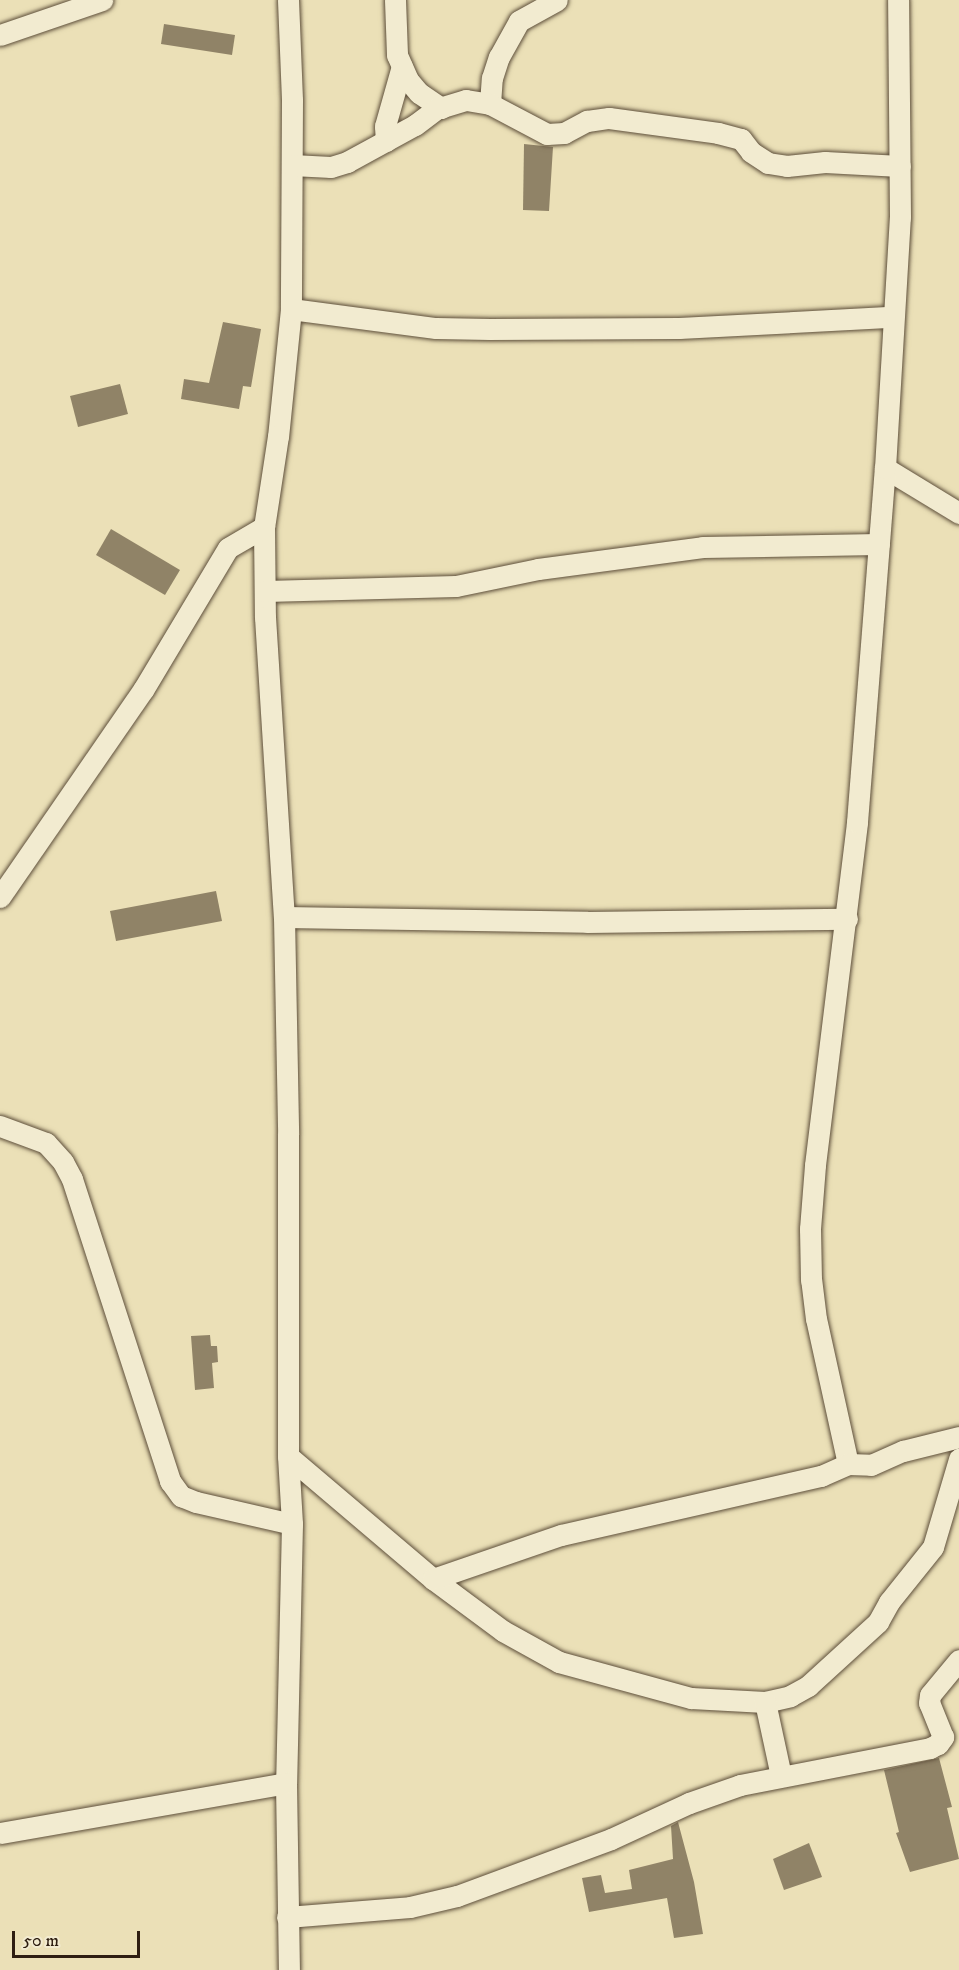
<!DOCTYPE html>
<html>
<head>
<meta charset="utf-8">
<style>
	body { margin:0 }
	#map { position:relative; width:959px; height:1970px; overflow:hidden; background:#ebe0b7; font-family:"IM FELL DW Pica",serif }
	div>[style] { position:absolute }
	[style*='--x'] { left:calc(var(--x)*1px); top:calc(var(--y)*1px); width:calc(var(--w)*1px); rotate:calc(var(--a)*1deg) }
	.building>* { inset:0; background:#908367 }
	.roads { filter:drop-shadow(0 0 2px #5d4e3a) drop-shadow(0 0 2px #5d4e3a) }
	.minor>* { height:21px; margin:-10.5px; padding:0 10.5px; transform-origin:10.5px; border-radius:10.5px; background:#f2ebd0 }
	span { translate:-50% -50%; white-space:nowrap; text-align:center; line-height:1.15; -webkit-text-stroke:4.5px #f2ebd0; paint-order:stroke }
	.scale { position:absolute; left:12px; top:1931px; width:128px; height:27px; box-sizing:border-box; border:3px solid #2e1e11; border-top:0; padding-left:8px; font-size:18px; line-height:21px; white-space:nowrap; color:#2e1e11; -webkit-text-stroke:4px #f2ebd0; paint-order:stroke }
</style>
</head>
<body>
<div id="map">
	<div class="building">
		<div style="clip-path:polygon(164px 24px,235px 35px,232px 55px,161px 44px)"></div>
		<div style="clip-path:polygon(524px 144px,553px 147px,549px 211px,523px 210px)"></div>
		<div style="clip-path:polygon(223px 322px,261px 329px,251px 387px,243px 386px,239px 409px,181px 399px,184px 379px,209px 383px)"></div>
		<div style="clip-path:polygon(120px 384px,128px 414px,78px 427px,70px 396px)"></div>
		<div style="clip-path:polygon(111px 529px,180px 570px,165px 595px,96px 555px)"></div>
		<div style="clip-path:polygon(216px 891px,222px 921px,116px 941px,110px 911px)"></div>
		<div style="clip-path:polygon(210px 1335px,211px 1346px,217px 1346px,218px 1362px,212px 1363px,214px 1388px,195px 1390px,191px 1336px)"></div>
		<div style="clip-path:polygon(939px 1758px,952px 1807px,947px 1808px,959px 1859px,910px 1872px,896px 1833px,899px 1832px,884px 1770px)"></div>
		<div style="clip-path:polygon(678px 1822px,694px 1882px,703px 1934px,674px 1938px,667px 1898px,589px 1912px,582px 1878px,601px 1875px,605px 1893px,632px 1889px,629px 1870px,673px 1859px,671px 1826px)"></div>
		<div style="clip-path:polygon(809px 1843px,822px 1877px,784px 1890px,773px 1859px)"></div>
	</div>
	<div class="roads">
		<div class="minor">
			<div style="--x:288;--y:0;--w:100;--a:87.7"></div>
			<div style="--x:292;--y:100;--w:209;--a:90.3"></div>
			<div style="--x:291;--y:309;--w:128;--a:95.8"></div>
			<div style="--x:278;--y:436;--w:92;--a:98.7"></div>
			<div style="--x:264;--y:527;--w:90;--a:89.4"></div>
			<div style="--x:265;--y:617;--w:301;--a:86.4"></div>
			<div style="--x:284;--y:917;--w:217;--a:88.9"></div>
			<div style="--x:288;--y:1134;--w:322;--a:90"></div>
			<div style="--x:288;--y:1456;--w:68;--a:86.6"></div>
			<div style="--x:292;--y:1524;--w:259;--a:91.3"></div>
			<div style="--x:286;--y:1783;--w:187;--a:89.1"></div>
			<div style="--x:395;--y:0;--w:55;--a:87.9"></div>
			<div style="--x:397;--y:55;--w:27;--a:66"></div>
			<div style="--x:408;--y:80;--w:17;--a:50"></div>
			<div style="--x:419;--y:93;--w:27;--a:34"></div>
			<div style="--x:0;--y:35;--w:108;--a:-18.9"></div>
			<div style="--x:490;--y:104;--w:26;--a:-86"></div>
			<div style="--x:492;--y:78;--w:22;--a:-72"></div>
			<div style="--x:499;--y:57;--w:41;--a:-60.9"></div>
			<div style="--x:519;--y:21;--w:43;--a:-28.9"></div>
			<div style="--x:386;--y:141;--w:15;--a:-94"></div>
			<div style="--x:385;--y:126;--w:62;--a:-74.2"></div>
			<div style="--x:292;--y:165;--w:39;--a:3"></div>
			<div style="--x:331;--y:167;--w:17;--a:-17"></div>
			<div style="--x:347;--y:162;--w:77;--a:-28.6"></div>
			<div style="--x:415;--y:125;--w:26;--a:-37"></div>
			<div style="--x:436;--y:109;--w:31;--a:-17"></div>
			<div style="--x:466;--y:100;--w:24;--a:9"></div>
			<div style="--x:490;--y:104;--w:64;--a:27.8"></div>
			<div style="--x:547;--y:134;--w:17;--a:-3"></div>
			<div style="--x:564;--y:133;--w:26;--a:-28"></div>
			<div style="--x:587;--y:121;--w:22;--a:-8"></div>
			<div style="--x:609;--y:118;--w:110;--a:7.8"></div>
			<div style="--x:718;--y:133;--w:24;--a:15"></div>
			<div style="--x:741;--y:139;--w:16;--a:52"></div>
			<div style="--x:751;--y:152;--w:20;--a:33"></div>
			<div style="--x:768;--y:163;--w:19;--a:9"></div>
			<div style="--x:787;--y:166;--w:38;--a:-6"></div>
			<div style="--x:825;--y:162;--w:75;--a:3.1"></div>
			<div style="--x:291;--y:309;--w:146;--a:7.5"></div>
			<div style="--x:436;--y:328;--w:54;--a:1.1"></div>
			<div style="--x:490;--y:329;--w:189;--a:-0.3"></div>
			<div style="--x:679;--y:328;--w:213;--a:-3"></div>
			<div style="--x:885;--y:468;--w:87;--a:31.3"></div>
			<div style="--x:265;--y:591;--w:191;--a:-1.5"></div>
			<div style="--x:456;--y:586;--w:84;--a:-11.7"></div>
			<div style="--x:538;--y:569;--w:166;--a:-7.6"></div>
			<div style="--x:703;--y:547;--w:176;--a:-1"></div>
			<div style="--x:0;--y:897;--w:252;--a:-55.4"></div>
			<div style="--x:143;--y:690;--w:165;--a:-59.1"></div>
			<div style="--x:228;--y:548;--w:42;--a:-30.3"></div>
			<div style="--x:284;--y:917;--w:303;--a:0.9"></div>
			<div style="--x:587;--y:922;--w:260;--a:-0.7"></div>
			<div style="--x:0;--y:1126;--w:49;--a:20.3"></div>
			<div style="--x:46;--y:1143;--w:25;--a:48"></div>
			<div style="--x:63;--y:1162;--w:19;--a:62"></div>
			<div style="--x:72;--y:1179;--w:318;--a:72"></div>
			<div style="--x:170;--y:1481;--w:19;--a:54"></div>
			<div style="--x:181;--y:1496;--w:16;--a:22"></div>
			<div style="--x:196;--y:1502;--w:98;--a:12.9"></div>
			<div style="--x:288;--y:1456;--w:190;--a:40.3"></div>
			<div style="--x:433;--y:1579;--w:87;--a:36.6"></div>
			<div style="--x:503;--y:1631;--w:64;--a:29"></div>
			<div style="--x:559;--y:1662;--w:137;--a:15.3"></div>
			<div style="--x:691;--y:1698;--w:74;--a:3.1"></div>
			<div style="--x:765;--y:1702;--w:26;--a:-13"></div>
			<div style="--x:790;--y:1696;--w:21;--a:-29"></div>
			<div style="--x:808;--y:1686;--w:95;--a:-42.4"></div>
			<div style="--x:878;--y:1622;--w:23;--a:-61"></div>
			<div style="--x:889;--y:1602;--w:70;--a:-51.3"></div>
			<div style="--x:933;--y:1547;--w:92;--a:-73.5"></div>
			<div style="--x:848;--y:1464;--w:148;--a:-102.4"></div>
			<div style="--x:816;--y:1319;--w:39;--a:-97"></div>
			<div style="--x:811;--y:1280;--w:51;--a:-91.1"></div>
			<div style="--x:810;--y:1229;--w:64;--a:-85.5"></div>
			<div style="--x:815;--y:1165;--w:346;--a:-83"></div>
			<div style="--x:857;--y:822;--w:355;--a:-85.5"></div>
			<div style="--x:885;--y:468;--w:251;--a:-86.6"></div>
			<div style="--x:900;--y:217;--w:217;--a:-90.5"></div>
			<div style="--x:433;--y:1579;--w:135;--a:-19"></div>
			<div style="--x:561;--y:1535;--w:267;--a:-12.8"></div>
			<div style="--x:821;--y:1476;--w:30;--a:-24"></div>
			<div style="--x:848;--y:1464;--w:23;--a:2"></div>
			<div style="--x:871;--y:1465;--w:35;--a:-24"></div>
			<div style="--x:903;--y:1451;--w:58;--a:-14"></div>
			<div style="--x:765;--y:1702;--w:76;--a:77.8"></div>
			<div style="--x:0;--y:1833;--w:290;--a:-9.9"></div>
			<div style="--x:287;--y:1917;--w:123;--a:-4.6"></div>
			<div style="--x:410;--y:1907;--w:48;--a:-13.2"></div>
			<div style="--x:457;--y:1896;--w:164;--a:-20.3"></div>
			<div style="--x:611;--y:1839;--w:86;--a:-24.8"></div>
			<div style="--x:689;--y:1803;--w:54;--a:-19.4"></div>
			<div style="--x:740;--y:1785;--w:194;--a:-11"></div>
			<div style="--x:930;--y:1748;--w:9;--a:-27"></div>
			<div style="--x:938;--y:1744;--w:9;--a:-54"></div>
			<div style="--x:943;--y:1737;--w:37;--a:-112"></div>
			<div style="--x:929;--y:1703;--w:8;--a:-83"></div>
			<div style="--x:930;--y:1695;--w:45;--a:-50.4"></div>
		</div>
	</div>
	<div class="scale">50 m</div>
</div>
</body>
</html>
